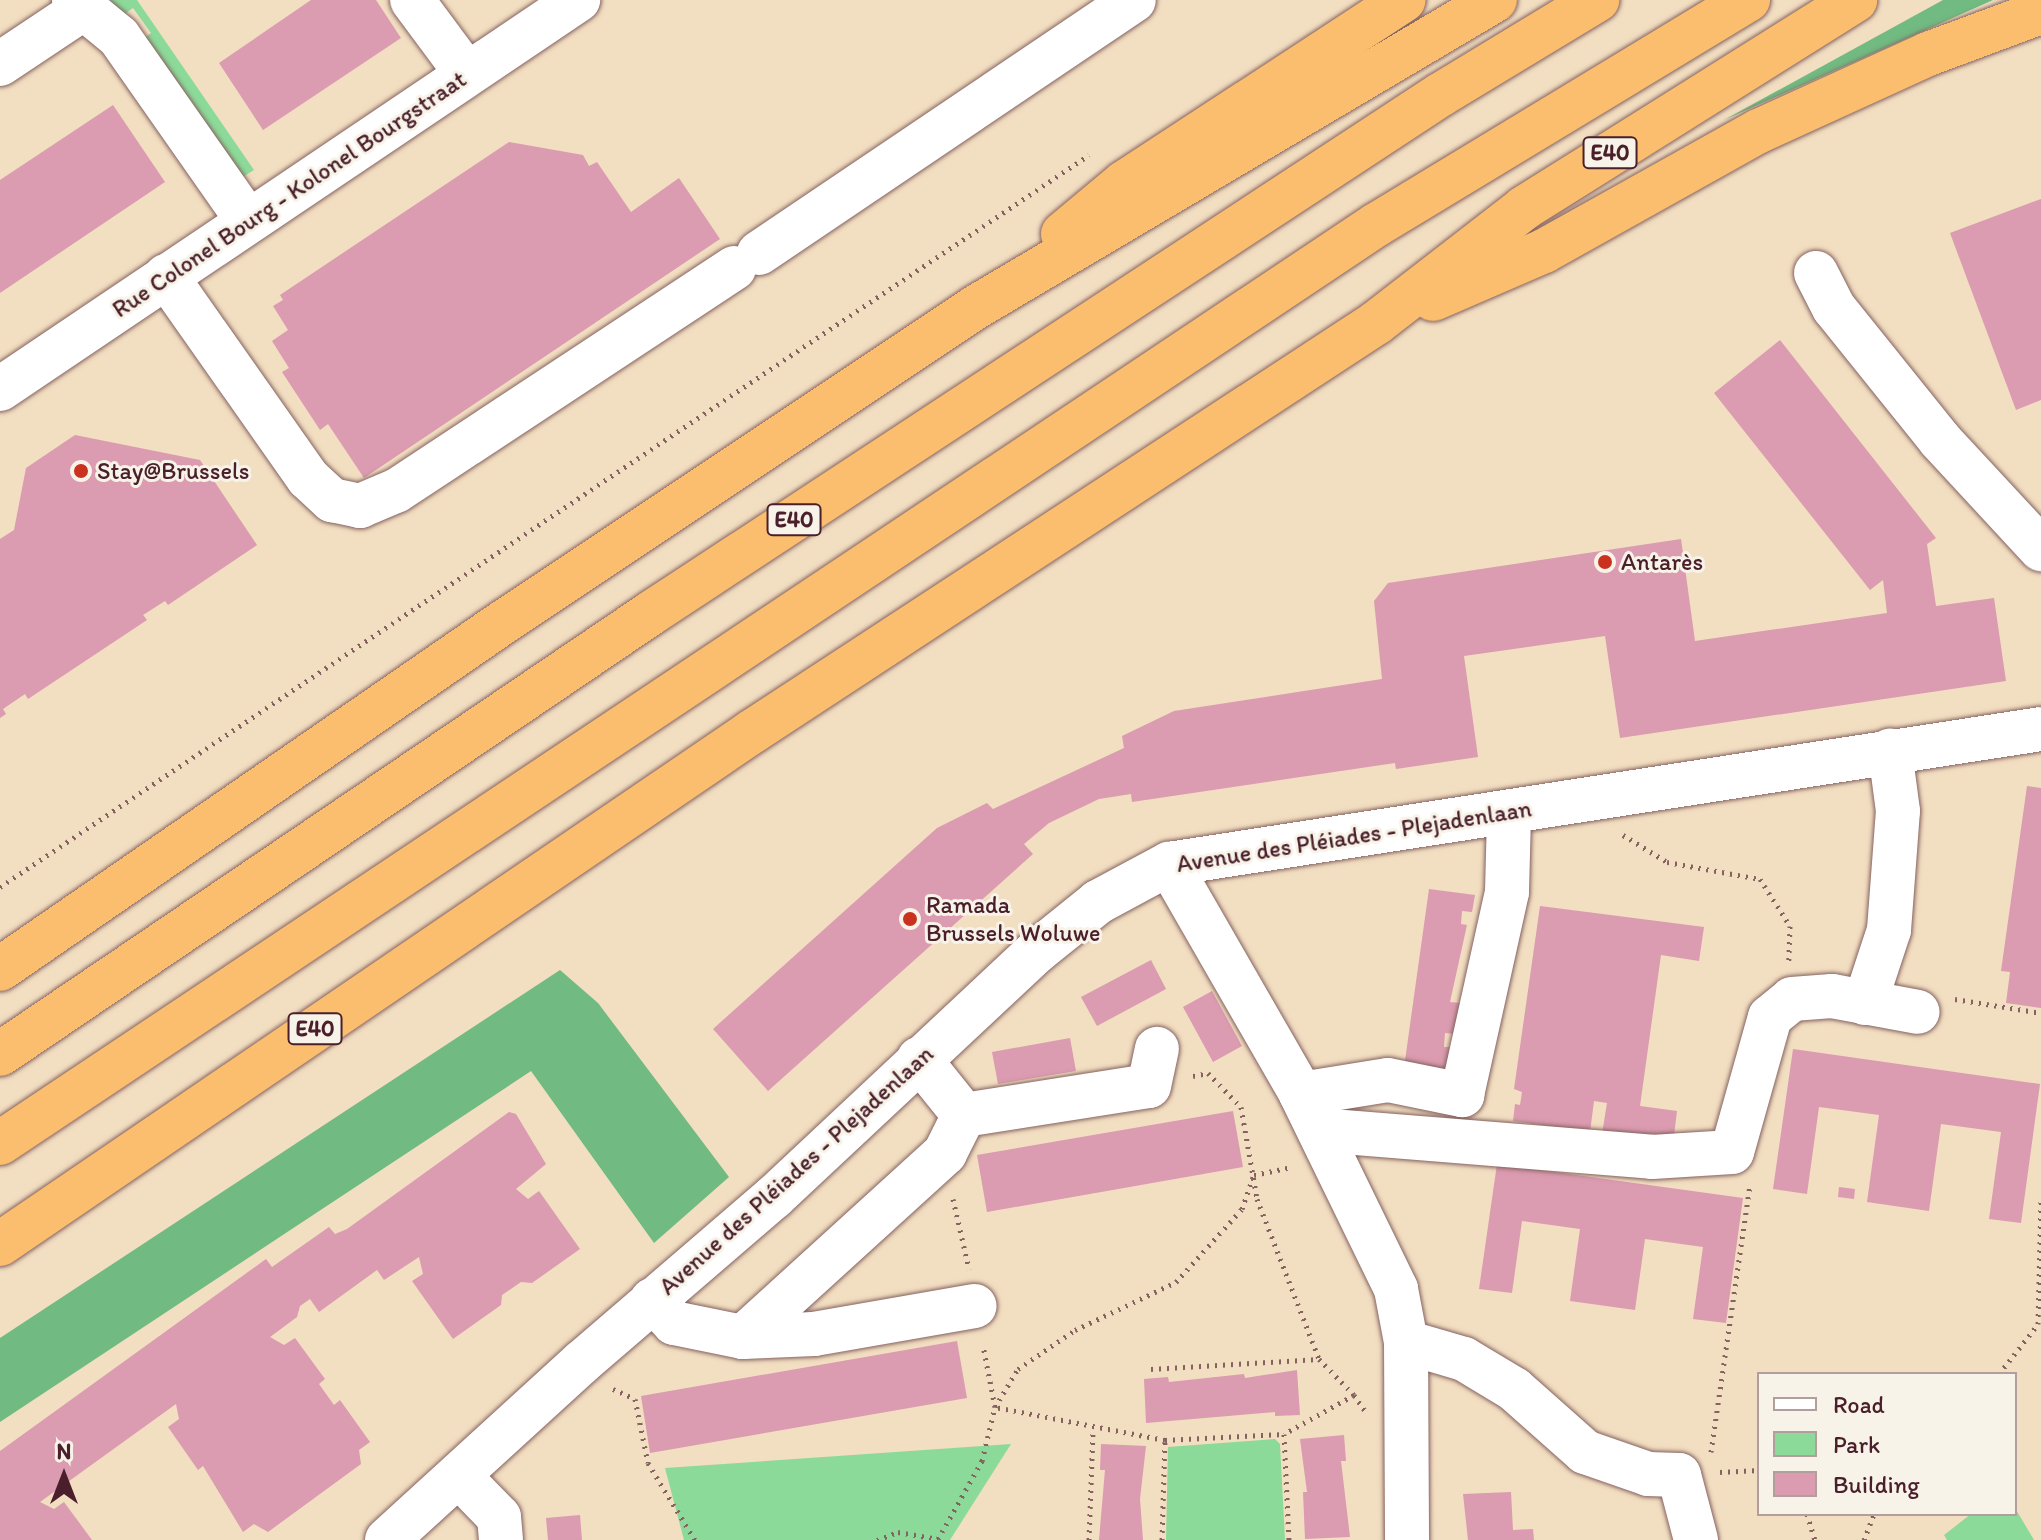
<!DOCTYPE html>
<html>
<head>
<meta charset="utf-8">
<style>
	body { margin:0 }
	#map { position:relative; width:2041px; height:1540px; overflow:hidden; background:#f2dec1; font-family:Itim,sans-serif }
	div>[style] { position:absolute }
	[style*='--x'] { left:calc(var(--x)*1px); top:calc(var(--y)*1px); width:calc(var(--w)*1px); rotate:calc(var(--a)*1deg) }
	.green>* { inset:0; background:#8cda99 }
	.forest>* { inset:0; background:#71ba81 }
	.building>* { inset:0; background:#db9bb0 }
	.path>* { height:5px; margin-top:-2.5px; transform-origin:0; background:repeating-linear-gradient(90deg,#856260 0 2px,transparent 0 8px) }
	.roads { filter:drop-shadow(0 0 2px #856260) drop-shadow(0 0 2px #856260) }
	.minor>* { height:44px; margin:-22px; padding:0 22px; transform-origin:22px; border-radius:22px; background:#fff }
	.highway>* { height:44px; margin:-22px; padding:0 22px; transform-origin:22px; border-radius:22px; background:#fbbd6e }
	.dots>* { width:22px; height:22px; translate:-50% -50%; box-sizing:border-box; border:4px solid #f7f3e8; border-radius:50% }
	span { translate:-50% -50%; white-space:nowrap; text-align:center; line-height:1.15; -webkit-text-stroke:6px #f7f3e8; paint-order:stroke }
	.shield-label span { padding:2px 6px; background:#f7f3e8; border:2px solid; border-radius:6px; -webkit-text-stroke-width:0 }
	.shield-label { font-size:22px; color:#4a1f2b; font-weight:700 }
	.street-label { font-size:24px; color:#4a1f2b }
	.poi-label { font-size:24px; color:#4a1f2b }
	.left { translate:0 -50%; text-align:left }
	.legend { position:absolute; left:1757px; top:1372px; width:260px; height:144px; box-sizing:border-box; background:#f7f3e8; border:2px solid #b29e9c; margin:0; padding:10px 14px; list-style:none; font-size:24px; color:#4a1f2b }
	.legend li { display:flex; align-items:center; gap:16px; height:40px }
	.legend b { width:40px; border:2px solid #b29e9c }
	.north { position:absolute; left:24px; top:1436px; width:80px; height:80px; -webkit-text-stroke:6px #f7f3e8; paint-order:stroke; rotate:0deg; font-size:22px; font-weight:700; line-height:32px; text-align:center; color:#4a1f2b }
	.north::after { content:''; display:block; margin:auto; width:28px; height:36px; background:#4a1f2b; clip-path:polygon(50% 0,100% 100%,50% 72%,0 100%) }
</style>
</head>
<body>
<div id="map">
	<div class="green">
		<div style="clip-path:polygon(110px 0,137px 0,254px 170px,233px 183px,137px 43px,151px 33px,133px 8px,126px 13px,136px 28px)"></div>
		<div style="clip-path:polygon(1275px 1439px,1280px 1444px,1285px 1540px,1166px 1540px,1168px 1447px)"></div>
		<div style="clip-path:polygon(1011px 1444px,950px 1540px,684px 1540px,665px 1468px)"></div>
		<div style="clip-path:polygon(2015px 1508px,2034px 1540px,1947px 1540px,1944px 1535px,1971px 1514px,2015px 1514px)"></div>
	</div>
	<div class="forest">
		<div style="clip-path:polygon(1943px 0,1993px 0,1724px 120px)"></div>
		<div style="clip-path:polygon(560px 970px,598px 1003px,729px 1177px,654px 1243px,531px 1071px,0 1422px,0 1338px)"></div>
	</div>
	<div class="building">
		<div style="clip-path:polygon(311px 0,376px 0,401px 38px,263px 130px,219px 63px)"></div>
		<div style="clip-path:polygon(113px 105px,165px 182px,0 293px,0 180px)"></div>
		<div style="clip-path:polygon(509px 142px,583px 155px,589px 166px,597px 162px,631px 212px,679px 178px,720px 239px,364px 478px,328px 424px,320px 430px,282px 372px,289px 368px,272px 341px,288px 330px,273px 306px,283px 300px,280px 295px)"></div>
		<div style="clip-path:polygon(2041px 199px,2041px 400px,2016px 410px,1950px 233px)"></div>
		<div style="clip-path:polygon(1780px 340px,1936px 538px,1927px 544px,1936px 606px,1994px 598px,2006px 681px,1620px 738px,1605px 636px,1464px 656px,1478px 757px,1396px 769px,1395px 763px,1132px 802px,1131px 794px,1099px 799px,1049px 823px,1024px 844px,1033px 854px,768px 1091px,713px 1029px,937px 828px,987px 803px,993px 809px,1124px 748px,1122px 736px,1174px 711px,1382px 679px,1374px 601px,1388px 583px,1681px 539px,1695px 641px,1887px 613px,1883px 580px,1870px 590px,1714px 393px)"></div>
		<div style="clip-path:polygon(75px 435px,200px 460px,257px 545px,168px 605px,165px 601px,143px 615px,147px 620px,28px 699px,25px 694px,3px 709px,6px 714px,0 718px,0 539px,14px 530px,26px 468px)"></div>
		<div style="clip-path:polygon(2027px 786px,2041px 788px,2041px 1008px,2006px 1003px,2010px 972px,2001px 971px)"></div>
		<div style="clip-path:polygon(1429px 889px,1475px 895px,1472px 912px,1462px 911px,1461px 924px,1467px 925px,1450px 1002px,1460px 1003px,1455px 1034px,1445px 1033px,1444px 1047px,1450px 1047px,1445px 1081px,1403px 1075px)"></div>
		<div style="clip-path:polygon(1540px 906px,1704px 927px,1699px 961px,1661px 955px,1640px 1106px,1677px 1111px,1673px 1144px,1602px 1134px,1607px 1103px,1594px 1101px,1590px 1132px,1513px 1121px,1515px 1104px,1520px 1105px,1522px 1092px,1514px 1089px)"></div>
		<div style="clip-path:polygon(1151px 960px,1166px 989px,1097px 1026px,1081px 997px)"></div>
		<div style="clip-path:polygon(1212px 991px,1242px 1046px,1213px 1062px,1183px 1007px)"></div>
		<div style="clip-path:polygon(1070px 1038px,1076px 1071px,998px 1084px,992px 1052px)"></div>
		<div style="clip-path:polygon(1793px 1049px,2040px 1084px,2021px 1223px,1989px 1219px,2001px 1132px,1941px 1124px,1929px 1211px,1867px 1202px,1879px 1115px,1819px 1107px,1807px 1194px,1773px 1189px)"></div>
		<div style="clip-path:polygon(1233px 1111px,1243px 1167px,987px 1212px,977px 1155px)"></div>
		<div style="clip-path:polygon(509px 1112px,516px 1114px,546px 1164px,516px 1189px,528px 1199px,539px 1191px,580px 1249px,532px 1283px,521px 1282px,502px 1295px,501px 1305px,453px 1339px,412px 1281px,423px 1274px,419px 1257px,384px 1280px,377px 1270px,319px 1312px,310px 1299px,300px 1306px,297px 1317px,270px 1337px,284px 1345px,295px 1338px,325px 1379px,319px 1384px,334px 1405px,340px 1400px,370px 1442px,359px 1450px,361px 1464px,268px 1532px,254px 1524px,243px 1532px,203px 1466px,198px 1470px,168px 1427px,179px 1419px,176px 1404px,40px 1502px,54px 1509px,64px 1502px,92px 1540px,0 1540px,0 1451px,266px 1259px,272px 1267px,329px 1227px,335px 1234px,347px 1229px)"></div>
		<div style="clip-path:polygon(1497px 1164px,1743px 1198px,1726px 1323px,1693px 1319px,1703px 1247px,1645px 1239px,1635px 1310px,1570px 1301px,1580px 1229px,1522px 1221px,1512px 1293px,1479px 1289px)"></div>
		<div style="clip-path:polygon(1839px 1187px,1855px 1189px,1854px 1199px,1838px 1197px)"></div>
		<div style="clip-path:polygon(957px 1341px,967px 1398px,650px 1453px,641px 1396px)"></div>
		<div style="clip-path:polygon(1297px 1370px,1300px 1415px,1275px 1416px,1275px 1412px,1146px 1423px,1144px 1379px,1168px 1377px,1169px 1382px,1244px 1374px,1245px 1378px)"></div>
		<div style="clip-path:polygon(1344px 1435px,1346px 1461px,1341px 1461px,1350px 1537px,1305px 1539px,1303px 1492px,1307px 1492px,1300px 1439px)"></div>
		<div style="clip-path:polygon(1101px 1444px,1146px 1446px,1140px 1499px,1143px 1540px,1099px 1540px,1105px 1470px,1100px 1470px)"></div>
		<div style="clip-path:polygon(1511px 1492px,1513px 1530px,1533px 1529px,1534px 1540px,1468px 1540px,1463px 1494px)"></div>
		<div style="clip-path:polygon(580px 1515px,582px 1540px,548px 1540px,546px 1518px)"></div>
	</div>
	<div class="path">
		<div style="--x:1623;--y:835;--w:52;--a:31.5"></div>
		<div style="--x:1667;--y:862;--w:95;--a:10.4"></div>
		<div style="--x:1760;--y:879;--w:56;--a:57.4"></div>
		<div style="--x:1790;--y:926;--w:35;--a:92"></div>
		<div style="--x:0;--y:887;--w:1312;--a:-33.91"></div>
		<div style="--x:1955;--y:999;--w:87;--a:9.2"></div>
		<div style="--x:1193;--y:1076;--w:15;--a:-11"></div>
		<div style="--x:1208;--y:1073;--w:47;--a:45.9"></div>
		<div style="--x:1241;--y:1107;--w:93;--a:80.1"></div>
		<div style="--x:1257;--y:1199;--w:172;--a:68.8"></div>
		<div style="--x:1319;--y:1359;--w:50;--a:45.8"></div>
		<div style="--x:1354;--y:1395;--w:80;--a:150.9"></div>
		<div style="--x:953;--y:1199;--w:72;--a:77.1"></div>
		<div style="--x:1151;--y:1369;--w:168;--a:-3.4"></div>
		<div style="--x:1999;--y:1374;--w:63;--a:-52"></div>
		<div style="--x:2038;--y:1324;--w:124;--a:-88.6"></div>
		<div style="--x:613;--y:1389;--w:24;--a:24"></div>
		<div style="--x:635;--y:1399;--w:65;--a:78.5"></div>
		<div style="--x:648;--y:1463;--w:90;--a:58.6"></div>
		<div style="--x:1354;--y:1395;--w:19;--a:55"></div>
		<div style="--x:1165;--y:1440;--w:173;--a:-169"></div>
		<div style="--x:995;--y:1407;--w:44;--a:-58.8"></div>
		<div style="--x:1018;--y:1369;--w:69;--a:-34.4"></div>
		<div style="--x:1075;--y:1330;--w:112;--a:-25.4"></div>
		<div style="--x:1176;--y:1282;--w:98;--a:-47.9"></div>
		<div style="--x:1242;--y:1209;--w:36;--a:-71"></div>
		<div style="--x:1254;--y:1175;--w:39;--a:-12"></div>
		<div style="--x:1711;--y:1452;--w:269;--a:-81.7"></div>
		<div style="--x:1720;--y:1472;--w:39;--a:-3"></div>
		<div style="--x:1807;--y:1514;--w:27;--a:73"></div>
		<div style="--x:877;--y:1540;--w:22;--a:-21"></div>
		<div style="--x:898;--y:1532;--w:41;--a:9.9"></div>
		<div style="--x:938;--y:1539;--w:90;--a:-60.6"></div>
		<div style="--x:982;--y:1461;--w:56;--a:-76.5"></div>
		<div style="--x:995;--y:1407;--w:63;--a:-101"></div>
		<div style="--x:1089;--y:1540;--w:110;--a:-87.9"></div>
		<div style="--x:1162;--y:1540;--w:100;--a:-88.3"></div>
		<div style="--x:1165;--y:1440;--w:119;--a:-2.9"></div>
		<div style="--x:1284;--y:1434;--w:106;--a:87.3"></div>
		<div style="--x:1864;--y:1540;--w:28;--a:-69"></div>
	</div>
	<div class="roads">
		<div class="minor">
			<div style="--x:74;--y:0;--w:58;--a:39.4"></div>
			<div style="--x:119;--y:37;--w:223;--a:55"></div>
			<div style="--x:412;--y:0;--w:92;--a:53.4"></div>
			<div style="--x:0;--y:64;--w:97;--a:-33.7"></div>
			<div style="--x:759;--y:253;--w:452;--a:-34"></div>
			<div style="--x:1816;--y:273;--w:39;--a:63"></div>
			<div style="--x:1834;--y:308;--w:169;--a:51.2"></div>
			<div style="--x:1940;--y:440;--w:149;--a:47.2"></div>
			<div style="--x:166;--y:276;--w:247;--a:54.9"></div>
			<div style="--x:308;--y:478;--w:33;--a:43"></div>
			<div style="--x:332;--y:500;--w:29;--a:12"></div>
			<div style="--x:360;--y:506;--w:39;--a:-23"></div>
			<div style="--x:396;--y:491;--w:405;--a:-33.4"></div>
			<div style="--x:0;--y:389;--w:697;--a:-33.94"></div>
			<div style="--x:1169;--y:864;--w:265;--a:60.1"></div>
			<div style="--x:1301;--y:1094;--w:217;--a:64"></div>
			<div style="--x:1396;--y:1289;--w:54;--a:79.3"></div>
			<div style="--x:1406;--y:1342;--w:198;--a:89.7"></div>
			<div style="--x:1865;--y:1003;--w:77;--a:-71.8"></div>
			<div style="--x:1889;--y:930;--w:119;--a:-85.7"></div>
			<div style="--x:1898;--y:811;--w:61;--a:-97.6"></div>
			<div style="--x:1301;--y:1094;--w:88;--a:-9.1"></div>
			<div style="--x:1388;--y:1080;--w:76;--a:11.5"></div>
			<div style="--x:1462;--y:1095;--w:208;--a:-77.5"></div>
			<div style="--x:1507;--y:892;--w:79;--a:-88.5"></div>
			<div style="--x:964;--y:1115;--w:187;--a:-8.9"></div>
			<div style="--x:1149;--y:1086;--w:38;--a:-78"></div>
			<div style="--x:1319;--y:1130;--w:334;--a:4.6"></div>
			<div style="--x:1652;--y:1157;--w:80;--a:-3.6"></div>
			<div style="--x:1732;--y:1152;--w:140;--a:-74.3"></div>
			<div style="--x:1770;--y:1017;--w:28;--a:-39"></div>
			<div style="--x:1792;--y:999;--w:40;--a:-4.3"></div>
			<div style="--x:1832;--y:996;--w:87;--a:10.5"></div>
			<div style="--x:652;--y:1300;--w:32;--a:46"></div>
			<div style="--x:674;--y:1323;--w:70;--a:11.5"></div>
			<div style="--x:743;--y:1337;--w:273;--a:-42.3"></div>
			<div style="--x:945;--y:1153;--w:42;--a:-63.4"></div>
			<div style="--x:964;--y:1115;--w:72;--a:-128.8"></div>
			<div style="--x:743;--y:1337;--w:71;--a:-2.4"></div>
			<div style="--x:814;--y:1334;--w:163;--a:-9.9"></div>
			<div style="--x:1406;--y:1342;--w:60;--a:16.3"></div>
			<div style="--x:1464;--y:1359;--w:58;--a:31"></div>
			<div style="--x:1514;--y:1389;--w:95;--a:41.6"></div>
			<div style="--x:1585;--y:1452;--w:67;--a:19.2"></div>
			<div style="--x:1648;--y:1474;--w:31;--a:2"></div>
			<div style="--x:1679;--y:1475;--w:67;--a:75.3"></div>
			<div style="--x:459;--y:1476;--w:57;--a:45.7"></div>
			<div style="--x:499;--y:1517;--w:23;--a:85"></div>
			<div style="--x:387;--y:1540;--w:264;--a:-42.4"></div>
			<div style="--x:582;--y:1362;--w:253;--a:-40.7"></div>
			<div style="--x:774;--y:1197;--w:359;--a:-43.1"></div>
			<div style="--x:1036;--y:952;--w:80;--a:-38.9"></div>
			<div style="--x:1098;--y:902;--w:81;--a:-28.2"></div>
			<div style="--x:1169;--y:864;--w:882;--a:-8.8"></div>
		</div>
		<div class="highway">
			<div style="--x:1063;--y:234;--w:80;--a:-39.9"></div>
			<div style="--x:1124;--y:183;--w:334;--a:-33.2"></div>
			<div style="--x:1433;--y:299;--w:121;--a:-23.4"></div>
			<div style="--x:1544;--y:251;--w:246;--a:-29.2"></div>
			<div style="--x:1759;--y:131;--w:186;--a:-24.5"></div>
			<div style="--x:1928;--y:54;--w:121;--a:-20.4"></div>
			<div style="--x:0;--y:969;--w:610;--a:-34.58"></div>
			<div style="--x:502;--y:623;--w:570;--a:-33.69"></div>
			<div style="--x:976;--y:307;--w:603;--a:-30.61"></div>
			<div style="--x:0;--y:1054;--w:786;--a:-34.11"></div>
			<div style="--x:651;--y:613;--w:944;--a:-33.29"></div>
			<div style="--x:1440;--y:95;--w:184;--a:-31.2"></div>
			<div style="--x:0;--y:1143;--w:1654;--a:-33.71"></div>
			<div style="--x:1376;--y:225;--w:435;--a:-31.2"></div>
			<div style="--x:0;--y:1244;--w:911;--a:-34.27"></div>
			<div style="--x:753;--y:731;--w:745;--a:-33.22"></div>
			<div style="--x:1376;--y:323;--w:187;--a:-37.8"></div>
			<div style="--x:1524;--y:208;--w:391;--a:-32.1"></div>
		</div>
	</div>
	<div class="dots">
		<div style="left:81px;top:471px;background:#c8321e"></div>
		<div style="left:1605px;top:562px;background:#c8321e"></div>
		<div style="left:910px;top:919px;background:#c8321e"></div>
	</div>
	<div class="shield-label">
		<span style="left:1610px;top:153px">E40</span>
		<span style="left:794px;top:520px">E40</span>
		<span style="left:315px;top:1029px">E40</span>
	</div>
	<div class="street-label">
		<span style="left:289px;top:194px;rotate:-34deg">Rue Colonel Bourg - Kolonel Bourgstraat</span>
		<span style="left:1354px;top:836px;rotate:-9deg">Avenue des Pléiades - Plejadenlaan</span>
		<span style="left:796px;top:1170px;rotate:-42deg">Avenue des Pléiades - Plejadenlaan</span>
	</div>
	<div class="poi-label">
		<span class="left" style="left:97px;top:471px">Stay@Brussels</span>
		<span class="left" style="left:1621px;top:562px">Antarès</span>
		<span class="left" style="left:926px;top:919px">Ramada<br>Brussels Woluwe</span>
	</div>
	<ul class="legend">
	<li><b style="height:10px;background:#fff"></b>Road</li>
	<li><b style="height:22px;background:#8cda99"></b>Park</li>
	<li><b style="height:22px;background:#db9bb0"></b>Building</li>
	</ul>
	<div class="north">N</div>
</div>
</body>
</html>
